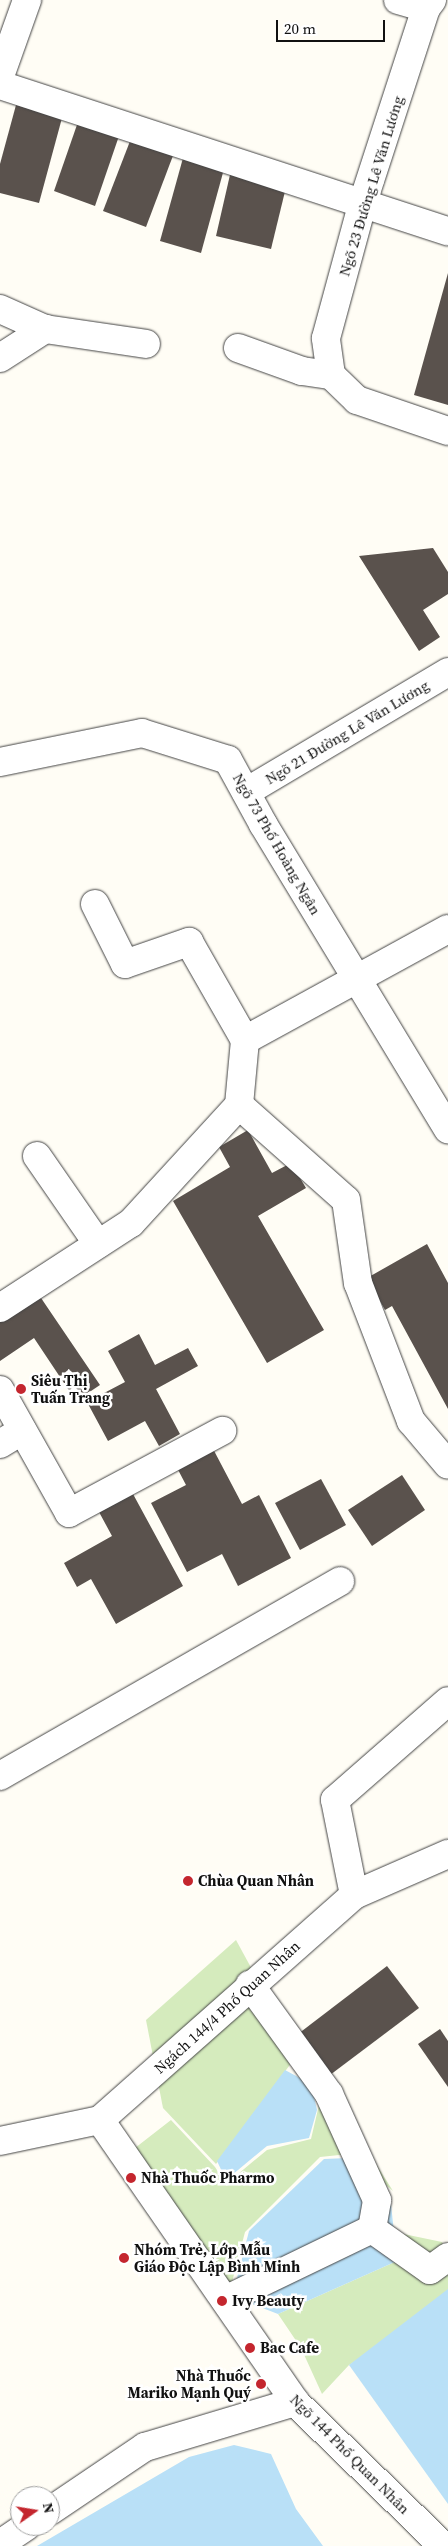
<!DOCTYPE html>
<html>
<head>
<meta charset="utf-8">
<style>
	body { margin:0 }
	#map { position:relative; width:448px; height:2546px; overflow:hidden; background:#fffdf5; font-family:"Source Serif 4",serif }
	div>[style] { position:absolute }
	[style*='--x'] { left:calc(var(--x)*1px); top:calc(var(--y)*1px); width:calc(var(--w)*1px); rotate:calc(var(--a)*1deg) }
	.green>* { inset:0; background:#d5ebbd }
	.water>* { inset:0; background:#b9e0f7 }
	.building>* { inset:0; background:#5a524d }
	.roads { filter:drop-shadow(0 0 1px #444) drop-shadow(0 0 1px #444) }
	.minor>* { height:28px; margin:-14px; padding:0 14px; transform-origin:14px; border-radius:14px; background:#fff }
	.dots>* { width:14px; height:14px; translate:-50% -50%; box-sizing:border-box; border:2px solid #fff; border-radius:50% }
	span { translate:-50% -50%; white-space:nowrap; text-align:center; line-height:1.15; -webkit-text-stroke:5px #fff; paint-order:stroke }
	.street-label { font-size:15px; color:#111 }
	.poi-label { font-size:15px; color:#111; font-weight:700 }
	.left { translate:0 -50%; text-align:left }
	.right { translate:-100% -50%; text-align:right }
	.north { position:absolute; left:10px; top:2486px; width:50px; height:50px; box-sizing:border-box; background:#fff; border:1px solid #a0a0a0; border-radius:50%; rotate:77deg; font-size:14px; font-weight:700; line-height:20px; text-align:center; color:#111 }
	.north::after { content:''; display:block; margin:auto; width:18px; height:22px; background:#c4262e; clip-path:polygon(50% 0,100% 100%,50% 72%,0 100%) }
	.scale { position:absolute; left:276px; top:20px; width:109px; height:22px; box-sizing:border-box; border:2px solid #111; border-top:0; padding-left:6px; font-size:15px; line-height:18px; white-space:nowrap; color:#111; -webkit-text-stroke:4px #fff; paint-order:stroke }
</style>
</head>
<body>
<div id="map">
	<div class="green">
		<div style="clip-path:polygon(236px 1940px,298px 2054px,216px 2164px,163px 2108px,146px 2020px)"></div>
		<div style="clip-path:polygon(319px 2105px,359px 2137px,393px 2191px,349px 2154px,320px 2157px,245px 2232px,231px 2286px,126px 2155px,171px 2120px,215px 2167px,226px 2184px,267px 2150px,311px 2139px)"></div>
		<div style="clip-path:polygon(394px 2232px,442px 2242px,448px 2253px,448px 2306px,349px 2365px,322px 2394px,301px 2348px,278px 2314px,397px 2261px)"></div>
	</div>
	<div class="water">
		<div style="clip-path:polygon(285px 2070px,311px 2084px,317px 2110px,309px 2138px,267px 2146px,226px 2180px,217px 2161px)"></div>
		<div style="clip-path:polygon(348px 2158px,390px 2195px,397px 2261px,278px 2314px,242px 2300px,236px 2282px,249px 2231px,324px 2159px)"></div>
		<div style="clip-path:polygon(448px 2289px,448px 2504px,349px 2365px)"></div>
		<div style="clip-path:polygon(234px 2445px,271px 2454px,296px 2509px,323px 2546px,37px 2546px,189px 2457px)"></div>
	</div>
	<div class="building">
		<div style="clip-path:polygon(16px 105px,62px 118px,39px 203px,0 193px,0 164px)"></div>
		<div style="clip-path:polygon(79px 119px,120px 133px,95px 206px,54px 191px)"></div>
		<div style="clip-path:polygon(132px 136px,174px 153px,146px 227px,103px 211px)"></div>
		<div style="clip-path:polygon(183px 158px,224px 169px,201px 253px,160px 241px)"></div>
		<div style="clip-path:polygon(232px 166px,288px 179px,271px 249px,216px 236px)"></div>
		<div style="clip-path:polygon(448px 273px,448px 405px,414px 395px)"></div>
		<div style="clip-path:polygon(433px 548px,448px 572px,448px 594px,423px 610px,440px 637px,419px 651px,359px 556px)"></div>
		<div style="clip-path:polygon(248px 1130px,272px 1173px,291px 1163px,306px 1188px,258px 1216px,324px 1330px,267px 1363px,173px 1201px,230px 1167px,219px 1147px)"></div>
		<div style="clip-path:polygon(427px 1244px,448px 1283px,448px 1409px,392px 1306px,385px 1310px,367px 1278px)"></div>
		<div style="clip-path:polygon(39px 1295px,100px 1385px,76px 1401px,34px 1338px,0 1361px,0 1322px)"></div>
		<div style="clip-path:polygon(139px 1334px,155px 1365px,188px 1348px,198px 1366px,156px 1389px,180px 1434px,159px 1446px,145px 1421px,108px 1441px,87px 1402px,125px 1382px,108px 1351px)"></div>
		<div style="clip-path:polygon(211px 1445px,242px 1504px,259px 1495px,291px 1558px,238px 1586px,222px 1554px,187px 1572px,151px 1503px,186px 1485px,175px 1464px)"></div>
		<div style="clip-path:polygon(402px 1475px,425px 1510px,372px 1546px,348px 1510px)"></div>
		<div style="clip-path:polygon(321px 1479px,346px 1525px,300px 1550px,275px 1503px)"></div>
		<div style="clip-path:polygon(133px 1494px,183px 1586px,116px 1624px,91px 1579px,77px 1587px,64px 1563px,112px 1536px,99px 1512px)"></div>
		<div style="clip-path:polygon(387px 1966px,419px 2008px,330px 2075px,298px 2034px)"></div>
		<div style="clip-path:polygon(440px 2029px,448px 2041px,448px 2087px,418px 2044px)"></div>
	</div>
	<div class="roads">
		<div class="minor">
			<div style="--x:398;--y:0;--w:29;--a:16"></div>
			<div style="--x:0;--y:76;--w:81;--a:-70.4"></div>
			<div style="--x:0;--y:85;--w:471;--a:18.1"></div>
			<div style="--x:0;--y:309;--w:49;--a:24"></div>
			<div style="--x:45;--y:329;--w:102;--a:8.4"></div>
			<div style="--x:238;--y:348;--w:68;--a:19.8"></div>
			<div style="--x:302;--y:371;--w:29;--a:8"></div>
			<div style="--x:0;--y:358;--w:54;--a:-32.8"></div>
			<div style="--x:331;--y:375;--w:37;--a:-98"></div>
			<div style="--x:326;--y:338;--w:141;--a:-74.8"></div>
			<div style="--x:363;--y:202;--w:204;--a:-72"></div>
			<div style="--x:426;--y:8;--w:10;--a:-53"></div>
			<div style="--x:331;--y:375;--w:36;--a:44"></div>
			<div style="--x:357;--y:400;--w:96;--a:18.8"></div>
			<div style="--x:0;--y:762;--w:145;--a:-11.5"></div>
			<div style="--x:142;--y:733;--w:90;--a:17.4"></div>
			<div style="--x:228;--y:760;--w:73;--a:61.3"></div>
			<div style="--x:263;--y:824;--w:357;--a:58.8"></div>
			<div style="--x:246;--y:792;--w:235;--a:-30.7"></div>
			<div style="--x:95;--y:904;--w:67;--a:63.4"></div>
			<div style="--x:125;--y:964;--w:68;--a:-19"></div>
			<div style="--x:189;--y:942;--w:113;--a:60.3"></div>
			<div style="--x:239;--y:1105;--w:143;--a:41.6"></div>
			<div style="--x:346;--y:1200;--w:84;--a:81.8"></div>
			<div style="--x:358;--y:1283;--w:148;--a:69"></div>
			<div style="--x:411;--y:1421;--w:57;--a:49.9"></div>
			<div style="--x:37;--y:1156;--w:107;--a:55.3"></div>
			<div style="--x:0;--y:1308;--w:156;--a:-33"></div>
			<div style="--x:131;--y:1223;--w:160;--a:-47.5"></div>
			<div style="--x:239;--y:1105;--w:65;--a:-84.7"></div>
			<div style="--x:245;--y:1040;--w:231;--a:-28.7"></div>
			<div style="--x:0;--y:1390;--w:141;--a:60.7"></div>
			<div style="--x:69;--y:1513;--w:174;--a:-28.2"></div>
			<div style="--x:0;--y:1444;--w:26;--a:-31"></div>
			<div style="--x:0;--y:1776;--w:392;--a:-29.8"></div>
			<div style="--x:354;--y:1895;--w:103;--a:-23.6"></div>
			<div style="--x:100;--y:2120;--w:339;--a:-41.5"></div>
			<div style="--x:354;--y:1895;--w:97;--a:-101.3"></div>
			<div style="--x:335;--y:1800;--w:150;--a:-41.2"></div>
			<div style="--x:0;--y:2141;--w:102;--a:-11.9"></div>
			<div style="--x:100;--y:2120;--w:343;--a:55.3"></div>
			<div style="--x:295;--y:2402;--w:206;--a:44.2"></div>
			<div style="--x:372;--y:2229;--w:71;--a:35.3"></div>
			<div style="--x:430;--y:2270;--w:22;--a:-36"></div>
			<div style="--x:225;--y:2300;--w:163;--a:-25.8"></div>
			<div style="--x:372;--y:2229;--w:29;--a:-80"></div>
			<div style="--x:377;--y:2200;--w:116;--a:-114.4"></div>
			<div style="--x:329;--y:2094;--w:135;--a:-125.9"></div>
			<div style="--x:50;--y:2511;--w:115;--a:-34"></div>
			<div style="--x:145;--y:2447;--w:157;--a:-16.7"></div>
			<div style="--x:0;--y:2544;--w:32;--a:-34"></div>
		</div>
	</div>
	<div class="dots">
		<div style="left:21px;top:1389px;background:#c4262e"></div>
		<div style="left:188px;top:1881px;background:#c4262e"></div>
		<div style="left:131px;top:2178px;background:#c4262e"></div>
		<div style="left:124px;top:2258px;background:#c4262e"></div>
		<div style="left:222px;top:2301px;background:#c4262e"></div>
		<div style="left:250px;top:2348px;background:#c4262e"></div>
		<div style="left:261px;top:2384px;background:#c4262e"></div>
	</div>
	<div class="street-label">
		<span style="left:371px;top:186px;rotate:-73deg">Ngõ 23 Đường Lê Văn Lương</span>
		<span style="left:347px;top:732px;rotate:-31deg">Ngõ 21 Đường Lê Văn Lương</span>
		<span style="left:277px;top:844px;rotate:60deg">Ngõ 73 Phố Hoàng Ngân</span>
		<span style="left:227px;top:2007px;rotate:-42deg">Ngách 144/4 Phố Quan Nhân</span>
		<span style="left:350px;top:2454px;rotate:45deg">Ngõ 144 Phố Quan Nhân</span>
	</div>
	<div class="poi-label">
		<span class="left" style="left:31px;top:1389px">Siêu Thị<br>Tuấn Trang</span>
		<span class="left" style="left:198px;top:1881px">Chùa Quan Nhân</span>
		<span class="left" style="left:141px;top:2178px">Nhà Thuốc Pharmo</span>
		<span class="left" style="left:134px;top:2258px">Nhóm Trẻ, Lớp Mẫu<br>Giáo Độc Lập Bình Minh</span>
		<span class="left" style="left:232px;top:2301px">Ivy Beauty</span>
		<span class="left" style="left:260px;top:2348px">Bac Cafe</span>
		<span class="right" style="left:251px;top:2384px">Nhà Thuốc<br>Mariko Mạnh Quý</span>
	</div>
	<div class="north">N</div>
	<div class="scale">20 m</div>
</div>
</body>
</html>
